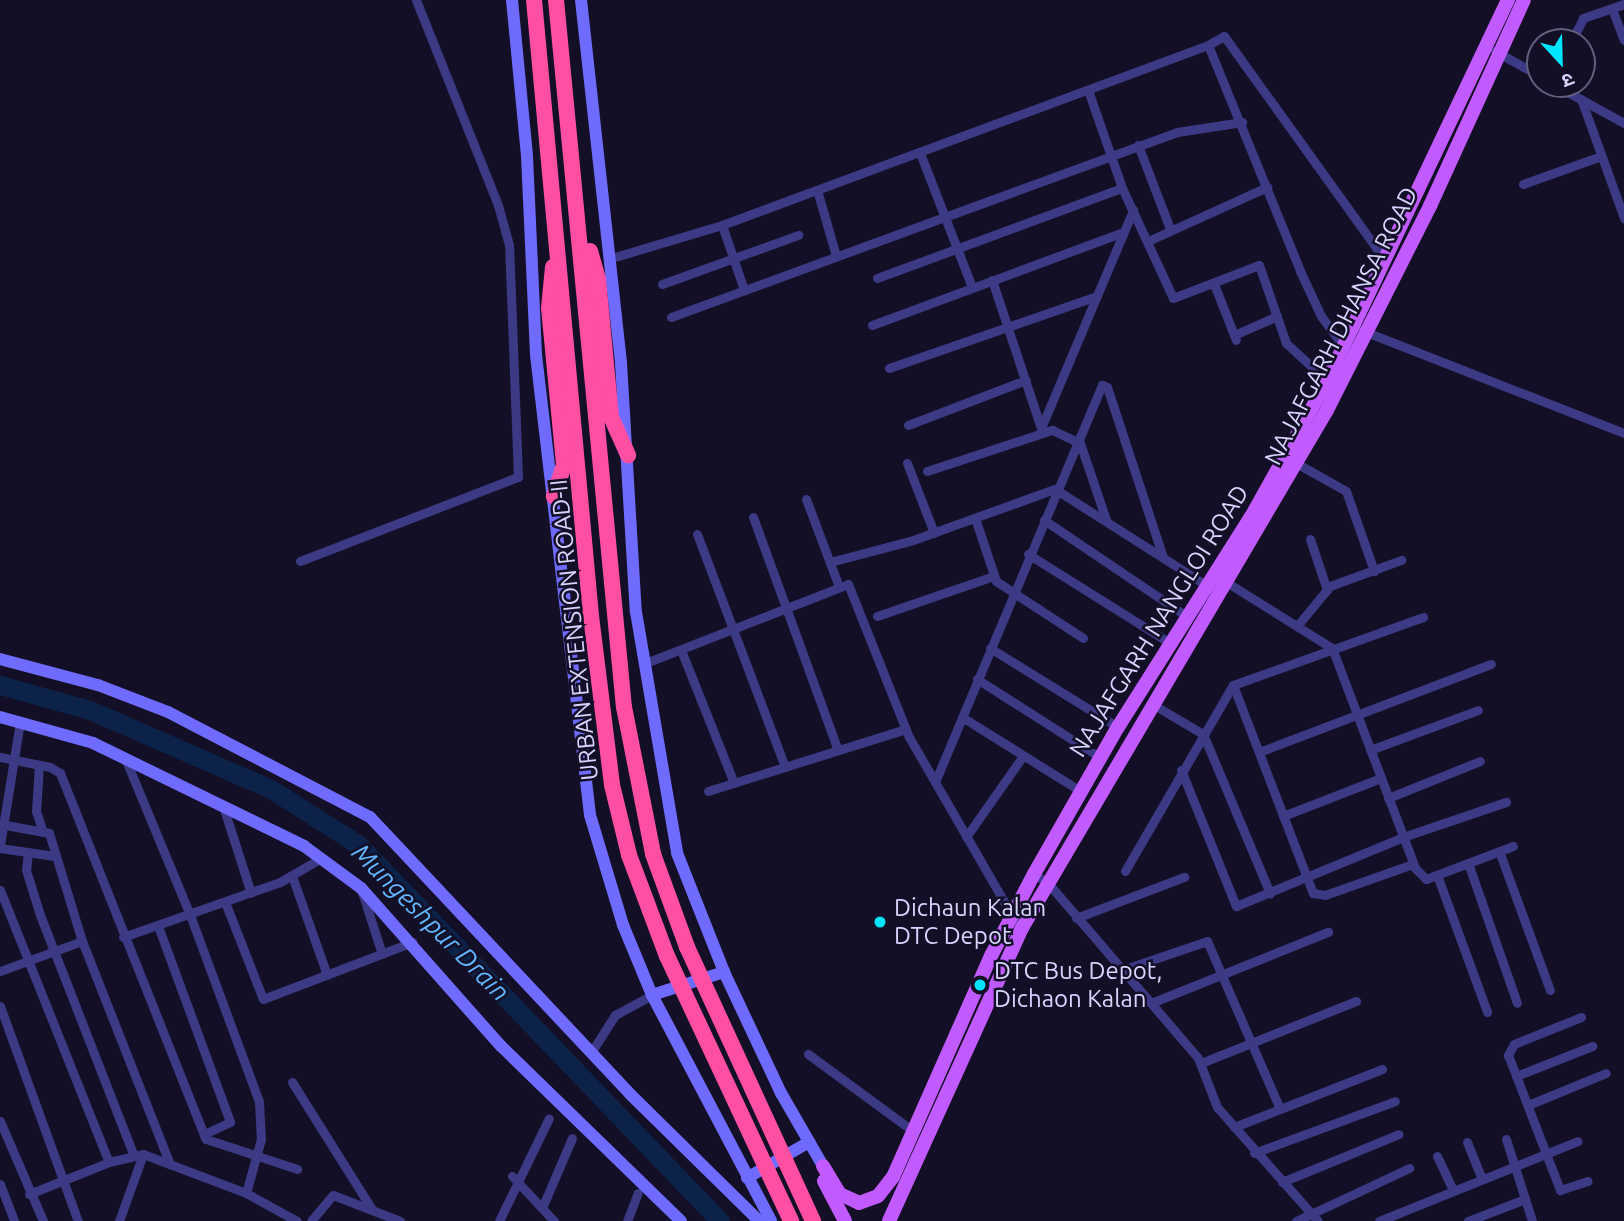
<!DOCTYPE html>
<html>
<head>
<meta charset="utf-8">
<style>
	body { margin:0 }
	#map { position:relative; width:1624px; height:1221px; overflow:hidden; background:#130f26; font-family:Ubuntu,"Noto Sans Devanagari",sans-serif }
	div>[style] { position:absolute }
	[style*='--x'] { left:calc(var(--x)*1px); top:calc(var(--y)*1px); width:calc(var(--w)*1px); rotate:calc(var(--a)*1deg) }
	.river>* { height:19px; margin:-9.5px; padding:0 9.5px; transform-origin:9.5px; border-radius:9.5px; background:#0c2248 }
	.street>* { height:9px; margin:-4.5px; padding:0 4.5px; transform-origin:4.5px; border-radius:4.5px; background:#3d3a85 }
	.secondary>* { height:12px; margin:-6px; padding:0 6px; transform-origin:6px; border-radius:6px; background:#6f6bff }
	.primary>* { height:14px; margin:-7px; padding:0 7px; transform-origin:7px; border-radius:7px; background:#c25bff }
	.highway>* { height:16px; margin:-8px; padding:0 8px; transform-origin:8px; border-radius:8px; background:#ff4fa3 }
	.highway-bridge>* { height:16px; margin:-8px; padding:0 8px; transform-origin:8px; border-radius:8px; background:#ff4fa3 }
	.dots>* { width:19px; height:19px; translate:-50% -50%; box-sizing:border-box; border:4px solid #130f26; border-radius:50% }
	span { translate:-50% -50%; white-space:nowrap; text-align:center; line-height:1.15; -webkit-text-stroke:5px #130f26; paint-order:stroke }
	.street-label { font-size:24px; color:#d9d4ff }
	.poi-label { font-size:24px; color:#d9d4ff }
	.left { translate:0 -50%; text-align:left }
	.water-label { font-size:26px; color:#62b6ff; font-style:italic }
	.north { position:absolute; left:1526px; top:28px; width:70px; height:70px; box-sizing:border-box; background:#130f26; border:2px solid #625e7d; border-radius:50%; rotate:158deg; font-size:19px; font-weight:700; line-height:28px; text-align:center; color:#d9d4ff }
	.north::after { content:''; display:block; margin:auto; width:24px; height:32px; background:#00e5ff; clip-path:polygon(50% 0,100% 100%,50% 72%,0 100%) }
</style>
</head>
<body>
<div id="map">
	<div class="river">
		<div style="--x:0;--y:685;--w:93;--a:15.5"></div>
		<div style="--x:90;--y:710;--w:197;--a:23.6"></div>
		<div style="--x:271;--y:789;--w:104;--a:32.5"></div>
		<div style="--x:359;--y:845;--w:521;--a:46.17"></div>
	</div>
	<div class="street">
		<div style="--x:1612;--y:9;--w:33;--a:69"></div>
		<div style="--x:1571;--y:42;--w:27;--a:-63"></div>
		<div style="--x:1583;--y:18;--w:43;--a:-18.9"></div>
		<div style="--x:1208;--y:45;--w:18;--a:-29"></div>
		<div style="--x:1224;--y:36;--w:276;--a:54.3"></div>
		<div style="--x:1495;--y:51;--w:51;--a:29.1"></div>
		<div style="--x:1553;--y:84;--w:81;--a:28.8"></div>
		<div style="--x:1089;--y:93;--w:101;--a:70.8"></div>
		<div style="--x:1122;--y:188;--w:121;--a:65.1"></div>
		<div style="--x:1173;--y:298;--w:92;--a:-21"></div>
		<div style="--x:1259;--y:265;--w:83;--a:70.9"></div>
		<div style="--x:1286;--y:343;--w:56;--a:42.8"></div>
		<div style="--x:1581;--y:99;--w:127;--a:70.1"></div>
		<div style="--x:1138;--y:145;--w:90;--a:69.1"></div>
		<div style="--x:920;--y:153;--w:144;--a:68.8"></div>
		<div style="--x:1523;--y:184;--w:83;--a:-19.7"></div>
		<div style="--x:817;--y:190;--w:69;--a:73.9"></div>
		<div style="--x:722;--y:225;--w:69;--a:71.3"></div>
		<div style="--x:1148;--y:241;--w:131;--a:-24.4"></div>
		<div style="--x:608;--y:259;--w:119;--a:-16.6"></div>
		<div style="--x:722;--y:225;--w:518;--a:-20.32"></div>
		<div style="--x:1208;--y:45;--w:244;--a:67.8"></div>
		<div style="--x:1300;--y:271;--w:50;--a:65"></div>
		<div style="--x:1321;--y:316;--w:42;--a:53.7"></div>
		<div style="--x:877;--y:278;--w:261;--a:-20.2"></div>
		<div style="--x:992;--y:280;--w:159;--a:71.7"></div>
		<div style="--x:662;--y:284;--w:145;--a:-19.8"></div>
		<div style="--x:1214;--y:284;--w:60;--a:68.6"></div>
		<div style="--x:671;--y:317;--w:539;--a:-20.08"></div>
		<div style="--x:1177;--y:132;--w:66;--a:-8.7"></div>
		<div style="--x:872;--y:325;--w:268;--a:-20.3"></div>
		<div style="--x:1361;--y:330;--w:282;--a:21.4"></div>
		<div style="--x:1234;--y:335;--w:47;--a:-23.8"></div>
		<div style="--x:889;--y:368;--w:220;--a:-19.1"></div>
		<div style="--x:908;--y:425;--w:126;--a:-20.9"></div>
		<div style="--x:1041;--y:428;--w:237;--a:-67.1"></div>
		<div style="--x:907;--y:463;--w:75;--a:68.9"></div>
		<div style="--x:1296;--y:463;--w:57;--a:29.2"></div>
		<div style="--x:1346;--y:491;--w:85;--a:70.7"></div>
		<div style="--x:927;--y:471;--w:132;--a:-18.2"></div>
		<div style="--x:1052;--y:430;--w:31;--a:25"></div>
		<div style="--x:1080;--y:443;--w:81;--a:71.3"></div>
		<div style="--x:806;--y:499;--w:94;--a:69.4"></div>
		<div style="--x:753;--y:517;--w:248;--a:70"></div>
		<div style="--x:975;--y:518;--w:66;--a:71.6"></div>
		<div style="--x:996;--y:581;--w:104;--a:33.2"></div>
		<div style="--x:1044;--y:520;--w:174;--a:34"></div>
		<div style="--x:697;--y:534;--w:249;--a:69.3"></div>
		<div style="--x:1310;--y:539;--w:54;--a:71.6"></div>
		<div style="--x:1028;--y:554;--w:168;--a:32.1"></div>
		<div style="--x:300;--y:561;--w:234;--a:-21.1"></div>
		<div style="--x:518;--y:477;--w:232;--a:-92.2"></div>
		<div style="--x:509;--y:245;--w:41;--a:-105.4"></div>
		<div style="--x:498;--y:205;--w:221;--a:-111.8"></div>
		<div style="--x:830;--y:562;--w:86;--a:-14.8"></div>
		<div style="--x:913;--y:540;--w:151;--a:-19.8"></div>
		<div style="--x:1055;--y:489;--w:183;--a:32.5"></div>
		<div style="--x:1223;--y:580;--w:128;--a:32"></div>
		<div style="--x:1332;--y:648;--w:235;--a:69.3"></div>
		<div style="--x:1415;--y:868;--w:16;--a:45"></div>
		<div style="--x:1426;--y:879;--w:93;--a:-20.8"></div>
		<div style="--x:877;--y:616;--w:124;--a:-18.9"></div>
		<div style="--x:1297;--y:626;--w:52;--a:-50.5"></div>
		<div style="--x:1330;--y:586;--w:76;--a:-20.1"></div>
		<div style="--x:990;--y:648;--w:150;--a:31.7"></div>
		<div style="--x:681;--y:650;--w:143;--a:68.3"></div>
		<div style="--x:643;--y:664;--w:220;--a:-21.3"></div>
		<div style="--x:848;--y:584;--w:165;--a:68.3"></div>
		<div style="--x:909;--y:737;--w:210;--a:60"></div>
		<div style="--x:977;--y:679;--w:147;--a:32.5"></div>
		<div style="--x:1233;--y:685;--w:223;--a:69"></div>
		<div style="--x:1313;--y:893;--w:12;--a:9"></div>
		<div style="--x:1325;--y:895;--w:93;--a:-19.4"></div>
		<div style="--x:1154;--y:705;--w:57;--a:30.6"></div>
		<div style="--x:1203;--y:734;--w:173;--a:67.2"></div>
		<div style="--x:962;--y:717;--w:142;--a:32"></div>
		<div style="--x:1370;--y:750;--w:115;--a:-20.3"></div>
		<div style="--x:1259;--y:752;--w:248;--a:-20.8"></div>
		<div style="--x:0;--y:757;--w:51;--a:11.3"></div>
		<div style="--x:50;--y:767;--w:12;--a:31"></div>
		<div style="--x:60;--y:773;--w:394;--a:68.3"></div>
		<div style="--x:206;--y:1139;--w:96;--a:18.2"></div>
		<div style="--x:125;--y:758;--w:170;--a:67.5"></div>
		<div style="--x:190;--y:915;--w:199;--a:69.7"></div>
		<div style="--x:259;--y:1102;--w:37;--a:87"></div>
		<div style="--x:261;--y:1139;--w:56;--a:105.5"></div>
		<div style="--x:39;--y:765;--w:46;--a:93.7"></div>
		<div style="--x:36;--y:811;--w:22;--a:72"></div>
		<div style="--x:1181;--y:770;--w:147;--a:68"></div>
		<div style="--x:1236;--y:906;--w:181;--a:-22.4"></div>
		<div style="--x:1403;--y:837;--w:109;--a:-18.8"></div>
		<div style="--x:935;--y:782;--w:431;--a:-67.2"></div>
		<div style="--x:1102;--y:385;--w:5;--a:22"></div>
		<div style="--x:1107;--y:387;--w:179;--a:71.8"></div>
		<div style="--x:708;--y:791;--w:207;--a:-17.4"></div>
		<div style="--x:1388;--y:798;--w:99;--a:-21.9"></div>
		<div style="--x:223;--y:806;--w:91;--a:72.2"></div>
		<div style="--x:1283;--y:816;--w:105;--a:-21.2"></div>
		<div style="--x:0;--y:824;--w:50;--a:10.4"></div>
		<div style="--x:49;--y:833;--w:113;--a:73"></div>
		<div style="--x:82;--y:941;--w:240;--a:68.5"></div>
		<div style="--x:966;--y:837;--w:99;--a:-54.9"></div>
		<div style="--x:0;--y:845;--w:125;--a:-80.8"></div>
		<div style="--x:0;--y:848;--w:55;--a:8.4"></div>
		<div style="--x:1499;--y:851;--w:148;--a:69.9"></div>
		<div style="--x:28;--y:852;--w:18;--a:96"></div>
		<div style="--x:26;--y:870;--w:47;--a:72.7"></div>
		<div style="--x:40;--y:915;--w:256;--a:68.7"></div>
		<div style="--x:1468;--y:863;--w:148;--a:70.7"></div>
		<div style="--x:1125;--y:871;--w:215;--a:-59.9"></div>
		<div style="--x:1233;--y:685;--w:202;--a:-19.7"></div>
		<div style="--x:1034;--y:874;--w:17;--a:33"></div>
		<div style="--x:1048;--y:883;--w:230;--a:49.4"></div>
		<div style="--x:1198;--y:1058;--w:53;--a:68.8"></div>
		<div style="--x:1217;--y:1107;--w:152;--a:48.5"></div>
		<div style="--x:1437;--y:875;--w:146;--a:69.9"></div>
		<div style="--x:292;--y:876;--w:105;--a:70.5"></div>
		<div style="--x:0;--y:890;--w:293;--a:68.2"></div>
		<div style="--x:362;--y:892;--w:65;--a:72.1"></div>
		<div style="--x:225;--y:902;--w:104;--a:68.6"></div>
		<div style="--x:263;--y:999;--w:160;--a:-20.9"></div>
		<div style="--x:1076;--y:918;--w:116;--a:-20.8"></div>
		<div style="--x:158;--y:926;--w:209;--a:69.8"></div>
		<div style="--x:230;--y:1122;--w:29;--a:155"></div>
		<div style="--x:123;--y:937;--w:166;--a:-19.3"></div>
		<div style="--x:280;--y:882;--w:48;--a:-30.3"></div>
		<div style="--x:1122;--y:970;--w:90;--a:-18.8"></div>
		<div style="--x:1207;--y:941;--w:183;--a:66.5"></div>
		<div style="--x:0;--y:971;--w:87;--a:-20.1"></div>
		<div style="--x:1151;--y:1003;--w:191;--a:-21.9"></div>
		<div style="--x:0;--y:1006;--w:229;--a:70.1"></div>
		<div style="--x:1581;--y:1017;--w:72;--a:158.1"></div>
		<div style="--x:1514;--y:1044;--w:13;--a:119"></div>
		<div style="--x:1508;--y:1055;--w:145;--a:68.9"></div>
		<div style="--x:1560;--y:1190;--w:29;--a:-18"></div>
		<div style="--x:592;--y:1051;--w:43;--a:-57.4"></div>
		<div style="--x:615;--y:1015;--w:42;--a:-28.4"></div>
		<div style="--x:808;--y:1054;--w:130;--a:36.3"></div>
		<div style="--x:1201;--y:1063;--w:167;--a:-21.8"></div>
		<div style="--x:1516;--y:1076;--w:82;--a:-21.5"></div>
		<div style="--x:292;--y:1082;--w:149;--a:57.9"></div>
		<div style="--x:1528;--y:1105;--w:84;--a:-22.3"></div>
		<div style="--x:0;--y:1121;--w:109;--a:66.7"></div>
		<div style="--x:1234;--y:1127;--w:159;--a:-21.4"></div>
		<div style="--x:1506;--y:1139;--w:86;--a:72.4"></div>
		<div style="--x:1467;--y:1142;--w:40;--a:68"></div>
		<div style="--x:1254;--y:1153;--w:150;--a:-20.2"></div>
		<div style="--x:1437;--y:1156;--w:38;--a:65"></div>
		<div style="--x:512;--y:1176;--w:62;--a:47"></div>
		<div style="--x:1282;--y:1182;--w:126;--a:-22.3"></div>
		<div style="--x:0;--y:1184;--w:40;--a:69"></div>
		<div style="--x:29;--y:1194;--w:86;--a:-21.8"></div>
		<div style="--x:109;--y:1162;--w:35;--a:-13"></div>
		<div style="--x:143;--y:1154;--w:110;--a:20.7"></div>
		<div style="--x:246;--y:1193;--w:58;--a:28.8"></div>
		<div style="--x:542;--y:1208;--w:76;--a:-66.8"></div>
		<div style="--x:119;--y:1221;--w:71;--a:-70.3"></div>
		<div style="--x:311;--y:1221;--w:34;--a:-50"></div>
		<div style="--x:333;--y:1195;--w:72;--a:21.2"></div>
		<div style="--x:499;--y:1221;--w:114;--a:-64.1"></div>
		<div style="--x:627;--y:1221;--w:30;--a:-69"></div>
		<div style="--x:1296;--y:1221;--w:125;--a:-25.1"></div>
		<div style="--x:1379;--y:1221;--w:214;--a:-21.9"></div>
		<div style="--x:1468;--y:1221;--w:61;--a:-21.1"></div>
	</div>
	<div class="secondary">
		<div style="--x:512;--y:0;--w:157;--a:84.5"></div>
		<div style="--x:527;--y:156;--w:199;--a:87.4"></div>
		<div style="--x:536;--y:355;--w:463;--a:83.3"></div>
		<div style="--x:590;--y:815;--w:115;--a:73.3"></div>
		<div style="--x:623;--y:925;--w:76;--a:67.5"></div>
		<div style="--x:652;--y:995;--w:255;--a:62.2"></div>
		<div style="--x:581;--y:0;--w:365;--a:83.7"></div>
		<div style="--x:621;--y:363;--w:249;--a:86.6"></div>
		<div style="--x:636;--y:612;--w:244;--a:80.3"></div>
		<div style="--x:677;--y:853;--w:128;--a:68.4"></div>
		<div style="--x:724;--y:972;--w:134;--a:64.8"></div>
		<div style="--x:781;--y:1093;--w:84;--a:60.1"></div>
		<div style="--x:0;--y:659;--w:101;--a:14.9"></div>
		<div style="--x:98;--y:685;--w:75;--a:21.1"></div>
		<div style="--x:168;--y:712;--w:228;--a:27.5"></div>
		<div style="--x:370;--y:817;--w:381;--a:46.8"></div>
		<div style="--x:631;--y:1095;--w:180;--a:44.5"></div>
		<div style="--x:0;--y:717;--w:97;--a:15.6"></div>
		<div style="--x:93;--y:743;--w:235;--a:26"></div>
		<div style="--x:304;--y:846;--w:71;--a:36.4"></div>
		<div style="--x:361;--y:888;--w:211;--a:48.5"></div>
		<div style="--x:501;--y:1046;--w:251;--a:44.2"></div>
		<div style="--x:652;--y:995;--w:76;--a:-17.7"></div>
		<div style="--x:747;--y:1178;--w:72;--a:-30.1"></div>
	</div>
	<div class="primary">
		<div style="--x:823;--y:1166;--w:33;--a:59"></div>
		<div style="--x:840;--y:1194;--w:21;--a:25"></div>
		<div style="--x:859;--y:1203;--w:20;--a:-20"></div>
		<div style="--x:878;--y:1196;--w:24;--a:-52"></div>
		<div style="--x:893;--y:1177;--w:244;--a:-66.1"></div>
		<div style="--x:992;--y:954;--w:90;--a:-62.3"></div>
		<div style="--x:1034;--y:874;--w:169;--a:-60.3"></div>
		<div style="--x:1118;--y:727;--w:249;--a:-57.7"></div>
		<div style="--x:1251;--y:517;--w:156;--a:-60.8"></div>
		<div style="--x:1327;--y:381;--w:422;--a:-64.6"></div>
		<div style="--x:824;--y:1181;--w:45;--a:62.3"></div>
		<div style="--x:889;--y:1221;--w:322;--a:-65.6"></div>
		<div style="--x:1022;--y:928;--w:601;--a:-59.51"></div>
		<div style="--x:1327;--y:410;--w:229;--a:-63.2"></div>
		<div style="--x:1430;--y:206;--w:226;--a:-65.5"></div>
	</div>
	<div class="highway">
		<div style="--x:534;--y:0;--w:619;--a:84.71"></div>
		<div style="--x:591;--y:616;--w:170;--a:82.9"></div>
		<div style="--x:612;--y:785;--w:72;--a:76.3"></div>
		<div style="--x:556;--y:0;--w:710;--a:84.51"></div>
		<div style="--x:624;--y:707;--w:150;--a:78.8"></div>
		<div style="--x:590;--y:251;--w:29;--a:74"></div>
		<div style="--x:598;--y:279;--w:139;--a:84.6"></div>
		<div style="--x:611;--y:417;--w:42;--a:65.9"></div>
		<div style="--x:553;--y:267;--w:41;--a:95.6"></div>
		<div style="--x:549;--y:308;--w:158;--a:84.5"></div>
		<div style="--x:564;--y:465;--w:33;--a:108"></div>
	</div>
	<div class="highway-bridge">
		<div style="--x:653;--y:854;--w:99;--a:69.9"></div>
		<div style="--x:687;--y:947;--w:302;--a:65.3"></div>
		<div style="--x:629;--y:855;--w:108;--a:69.4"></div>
		<div style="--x:667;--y:956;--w:293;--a:64.9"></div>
	</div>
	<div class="dots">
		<div style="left:880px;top:922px;background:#00e5ff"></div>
		<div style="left:980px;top:985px;background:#00e5ff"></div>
	</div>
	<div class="street-label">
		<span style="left:1341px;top:326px;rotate:-63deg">NAJAFGARH DHANSA ROAD</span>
		<span style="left:1159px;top:621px;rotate:-58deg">NAJAFGARH NANGLOI ROAD</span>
		<span style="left:574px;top:630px;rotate:-96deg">URBAN EXTENSION ROAD-II</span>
	</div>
	<div class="poi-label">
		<span class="left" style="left:894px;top:922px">Dichaun Kalan<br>DTC Depot</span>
		<span class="left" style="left:994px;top:985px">DTC Bus Depot,<br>Dichaon Kalan</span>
	</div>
	<div class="water-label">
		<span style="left:431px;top:922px;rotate:45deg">Mungeshpur Drain</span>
	</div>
	<div class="north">उ</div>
</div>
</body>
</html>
